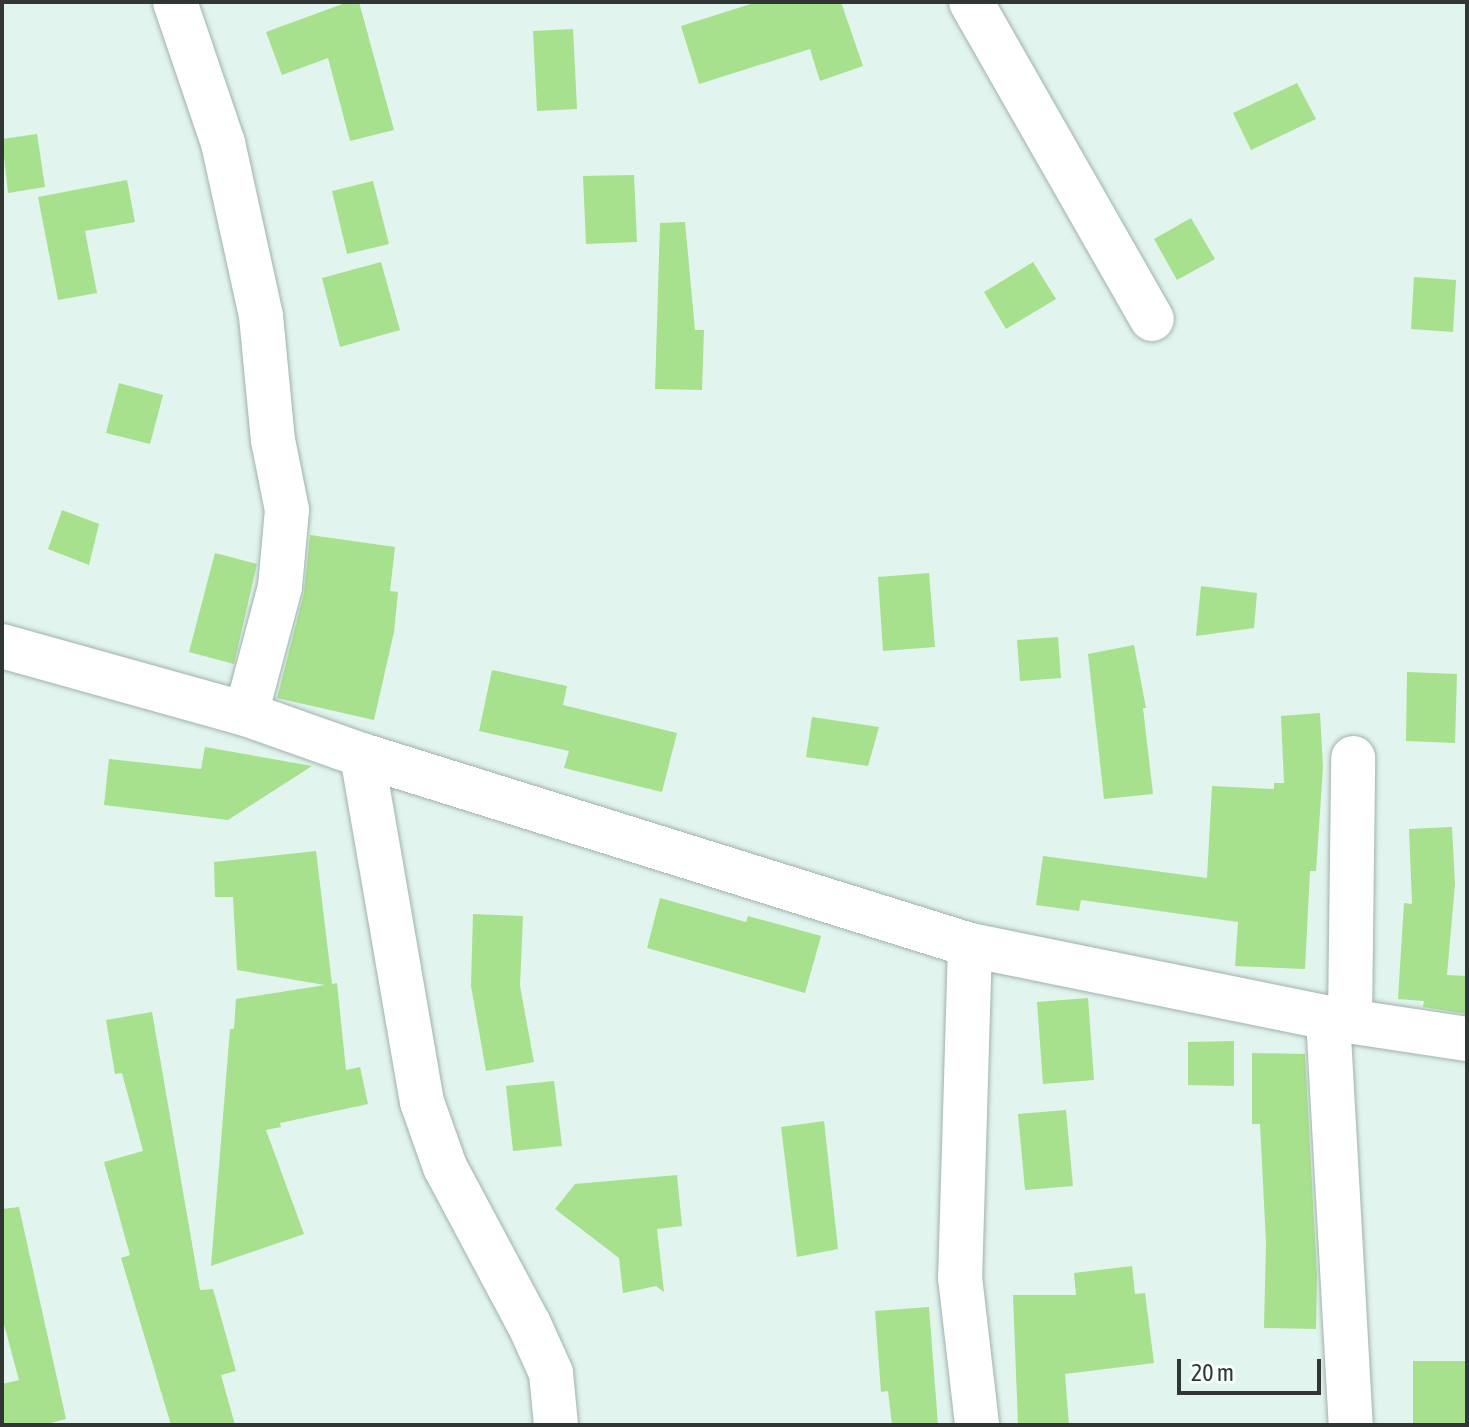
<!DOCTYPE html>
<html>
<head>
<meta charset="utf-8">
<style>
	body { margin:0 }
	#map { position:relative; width:1469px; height:1427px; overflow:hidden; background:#e1f4ed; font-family:"Asap Condensed",sans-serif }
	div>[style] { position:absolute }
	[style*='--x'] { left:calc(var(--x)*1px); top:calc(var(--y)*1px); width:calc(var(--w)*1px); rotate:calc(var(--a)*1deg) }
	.building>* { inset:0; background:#a7e18d }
	.roads { filter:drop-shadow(0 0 2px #a0b2ac) drop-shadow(0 0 2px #a0b2ac) }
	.minor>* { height:44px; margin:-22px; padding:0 22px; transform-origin:22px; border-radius:22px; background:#fff }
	span { translate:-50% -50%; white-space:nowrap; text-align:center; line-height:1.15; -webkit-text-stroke:8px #f6fefb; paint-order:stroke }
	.frame { position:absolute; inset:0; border:4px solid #2f3634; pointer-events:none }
	.scale { position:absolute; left:1177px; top:1359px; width:144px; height:36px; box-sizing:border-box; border:4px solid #2f3634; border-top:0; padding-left:10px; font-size:24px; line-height:28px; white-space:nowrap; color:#2f3634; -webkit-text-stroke:6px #f6fefb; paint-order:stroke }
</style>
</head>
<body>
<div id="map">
	<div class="building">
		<div style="clip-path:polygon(348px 2px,359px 2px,394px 130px,350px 141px,328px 58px,282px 75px,266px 32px)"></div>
		<div style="clip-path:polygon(757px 2px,841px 2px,863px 66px,820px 81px,810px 49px,699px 84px,681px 26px)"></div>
		<div style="clip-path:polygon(573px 29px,577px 109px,537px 111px,533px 31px)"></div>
		<div style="clip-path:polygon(1297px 83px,1316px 119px,1251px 150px,1233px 113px)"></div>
		<div style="clip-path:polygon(37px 134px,45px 187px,8px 193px,2px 139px)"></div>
		<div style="clip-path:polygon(634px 175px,637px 242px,586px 244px,583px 176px)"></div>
		<div style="clip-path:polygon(127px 180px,135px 222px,85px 231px,97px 293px,58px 300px,38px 197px)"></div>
		<div style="clip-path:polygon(373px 181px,389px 244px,347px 254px,332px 191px)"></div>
		<div style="clip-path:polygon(1191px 218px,1215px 259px,1177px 280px,1154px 239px)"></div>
		<div style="clip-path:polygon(685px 222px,695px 330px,704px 330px,702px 390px,655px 389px,660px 223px)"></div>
		<div style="clip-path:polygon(381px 262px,400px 330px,340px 347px,322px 278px)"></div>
		<div style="clip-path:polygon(1033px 262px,1056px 299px,1006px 329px,984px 292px)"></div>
		<div style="clip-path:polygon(1414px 277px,1456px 280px,1453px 332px,1411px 329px)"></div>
		<div style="clip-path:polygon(119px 383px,163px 395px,150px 444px,106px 433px)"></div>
		<div style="clip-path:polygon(62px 510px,99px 524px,89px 565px,48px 549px)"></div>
		<div style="clip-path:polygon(310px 535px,395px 547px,390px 591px,398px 592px,394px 632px,374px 720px,277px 698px,304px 593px)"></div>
		<div style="clip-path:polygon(215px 553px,257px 564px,234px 664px,189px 652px)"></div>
		<div style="clip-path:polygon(929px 573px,935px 647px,883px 651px,878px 577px)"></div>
		<div style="clip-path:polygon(1201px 586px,1257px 593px,1254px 628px,1196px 636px)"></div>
		<div style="clip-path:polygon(1058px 637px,1061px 678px,1020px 681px,1017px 640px)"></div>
		<div style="clip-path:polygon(1134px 645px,1146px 708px,1143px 708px,1153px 794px,1104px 799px,1088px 654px)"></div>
		<div style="clip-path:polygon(492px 670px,567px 686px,563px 705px,677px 733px,662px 792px,564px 768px,569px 751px,479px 731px)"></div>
		<div style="clip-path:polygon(1407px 672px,1457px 674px,1455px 743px,1406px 741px)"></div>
		<div style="clip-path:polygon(1320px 713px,1323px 768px,1316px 871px,1310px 871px,1305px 969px,1235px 966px,1238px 922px,1081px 900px,1079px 911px,1036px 905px,1043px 856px,1207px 878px,1212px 786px,1274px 789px,1274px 783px,1284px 783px,1281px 716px)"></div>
		<div style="clip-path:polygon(812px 717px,879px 727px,868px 766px,806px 757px)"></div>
		<div style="clip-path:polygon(205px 747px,312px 766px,228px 820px,104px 805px,109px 759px,201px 769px)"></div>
		<div style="clip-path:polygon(1452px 827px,1455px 884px,1447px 975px,1467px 976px,1467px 1014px,1423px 1007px,1424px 1001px,1398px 999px,1404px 903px,1412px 904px,1409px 829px)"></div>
		<div style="clip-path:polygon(316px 851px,332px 984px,337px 983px,346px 1070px,360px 1067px,368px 1104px,280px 1123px,281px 1127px,266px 1130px,304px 1234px,211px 1266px,230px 1029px,234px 1029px,236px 999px,325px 985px,237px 970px,233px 897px,215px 897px,214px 862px)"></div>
		<div style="clip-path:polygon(660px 898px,746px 922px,748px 916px,821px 936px,805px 993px,647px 948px)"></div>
		<div style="clip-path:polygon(473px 914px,523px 916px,520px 986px,534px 1062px,486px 1071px,471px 986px)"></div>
		<div style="clip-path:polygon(1088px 998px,1094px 1080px,1043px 1084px,1037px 1002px)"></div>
		<div style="clip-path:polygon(152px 1012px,200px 1290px,213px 1289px,236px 1371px,221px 1375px,235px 1425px,171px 1425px,121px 1258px,130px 1255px,104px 1162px,143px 1151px,122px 1073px,115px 1074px,106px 1020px)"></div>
		<div style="clip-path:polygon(1234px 1041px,1234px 1086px,1188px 1085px,1188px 1042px)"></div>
		<div style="clip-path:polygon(1252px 1053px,1305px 1054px,1317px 1275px,1316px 1329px,1264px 1328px,1266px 1243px,1260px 1124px,1252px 1124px)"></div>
		<div style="clip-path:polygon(554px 1081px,562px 1146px,513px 1151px,506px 1086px)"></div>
		<div style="clip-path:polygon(1066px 1110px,1073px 1186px,1025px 1190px,1018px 1114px)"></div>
		<div style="clip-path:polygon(824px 1121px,838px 1249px,797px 1257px,781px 1127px)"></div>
		<div style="clip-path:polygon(677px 1175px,682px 1226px,657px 1229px,664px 1292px,656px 1286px,623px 1293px,619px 1258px,555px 1209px,575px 1184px)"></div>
		<div style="clip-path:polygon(19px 1207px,66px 1419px,43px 1425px,2px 1425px,2px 1384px,19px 1380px,2px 1317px,2px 1209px)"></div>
		<div style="clip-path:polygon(1132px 1266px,1135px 1294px,1145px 1293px,1154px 1363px,1065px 1374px,1069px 1425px,1018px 1425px,1013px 1295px,1076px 1295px,1074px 1273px)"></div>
		<div style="clip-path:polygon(929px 1307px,938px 1425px,892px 1425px,888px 1391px,881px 1392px,875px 1311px)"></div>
		<div style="clip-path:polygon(1413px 1361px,1467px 1361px,1467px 1425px,1413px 1425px)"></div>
	</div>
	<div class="roads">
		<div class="minor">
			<div style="--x:175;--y:2;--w:149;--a:71.2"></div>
			<div style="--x:223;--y:143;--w:177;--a:77.6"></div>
			<div style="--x:261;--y:316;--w:125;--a:84.5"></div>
			<div style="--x:273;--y:440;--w:71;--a:78.7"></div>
			<div style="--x:287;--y:510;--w:77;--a:95.2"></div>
			<div style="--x:280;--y:587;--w:131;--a:105"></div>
			<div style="--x:971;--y:2;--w:365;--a:60.3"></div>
			<div style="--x:2;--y:646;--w:253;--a:15.6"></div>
			<div style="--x:246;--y:714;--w:123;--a:19.5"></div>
			<div style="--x:362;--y:755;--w:637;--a:17.35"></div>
			<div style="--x:970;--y:945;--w:365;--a:11.5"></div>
			<div style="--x:1328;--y:1018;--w:141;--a:8.6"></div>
			<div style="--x:362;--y:755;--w:352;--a:80.2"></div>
			<div style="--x:422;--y:1102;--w:69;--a:70.5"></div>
			<div style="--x:445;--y:1167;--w:178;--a:61.9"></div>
			<div style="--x:529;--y:1324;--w:54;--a:65.8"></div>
			<div style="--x:551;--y:1373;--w:52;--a:84.5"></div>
			<div style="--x:970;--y:945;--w:332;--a:91.7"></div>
			<div style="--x:960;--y:1277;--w:149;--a:83.4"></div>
			<div style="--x:1328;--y:1018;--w:408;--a:86.8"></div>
			<div style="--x:1350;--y:1021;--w:263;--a:-89.3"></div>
		</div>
	</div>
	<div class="frame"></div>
	<div class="scale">20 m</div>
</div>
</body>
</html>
